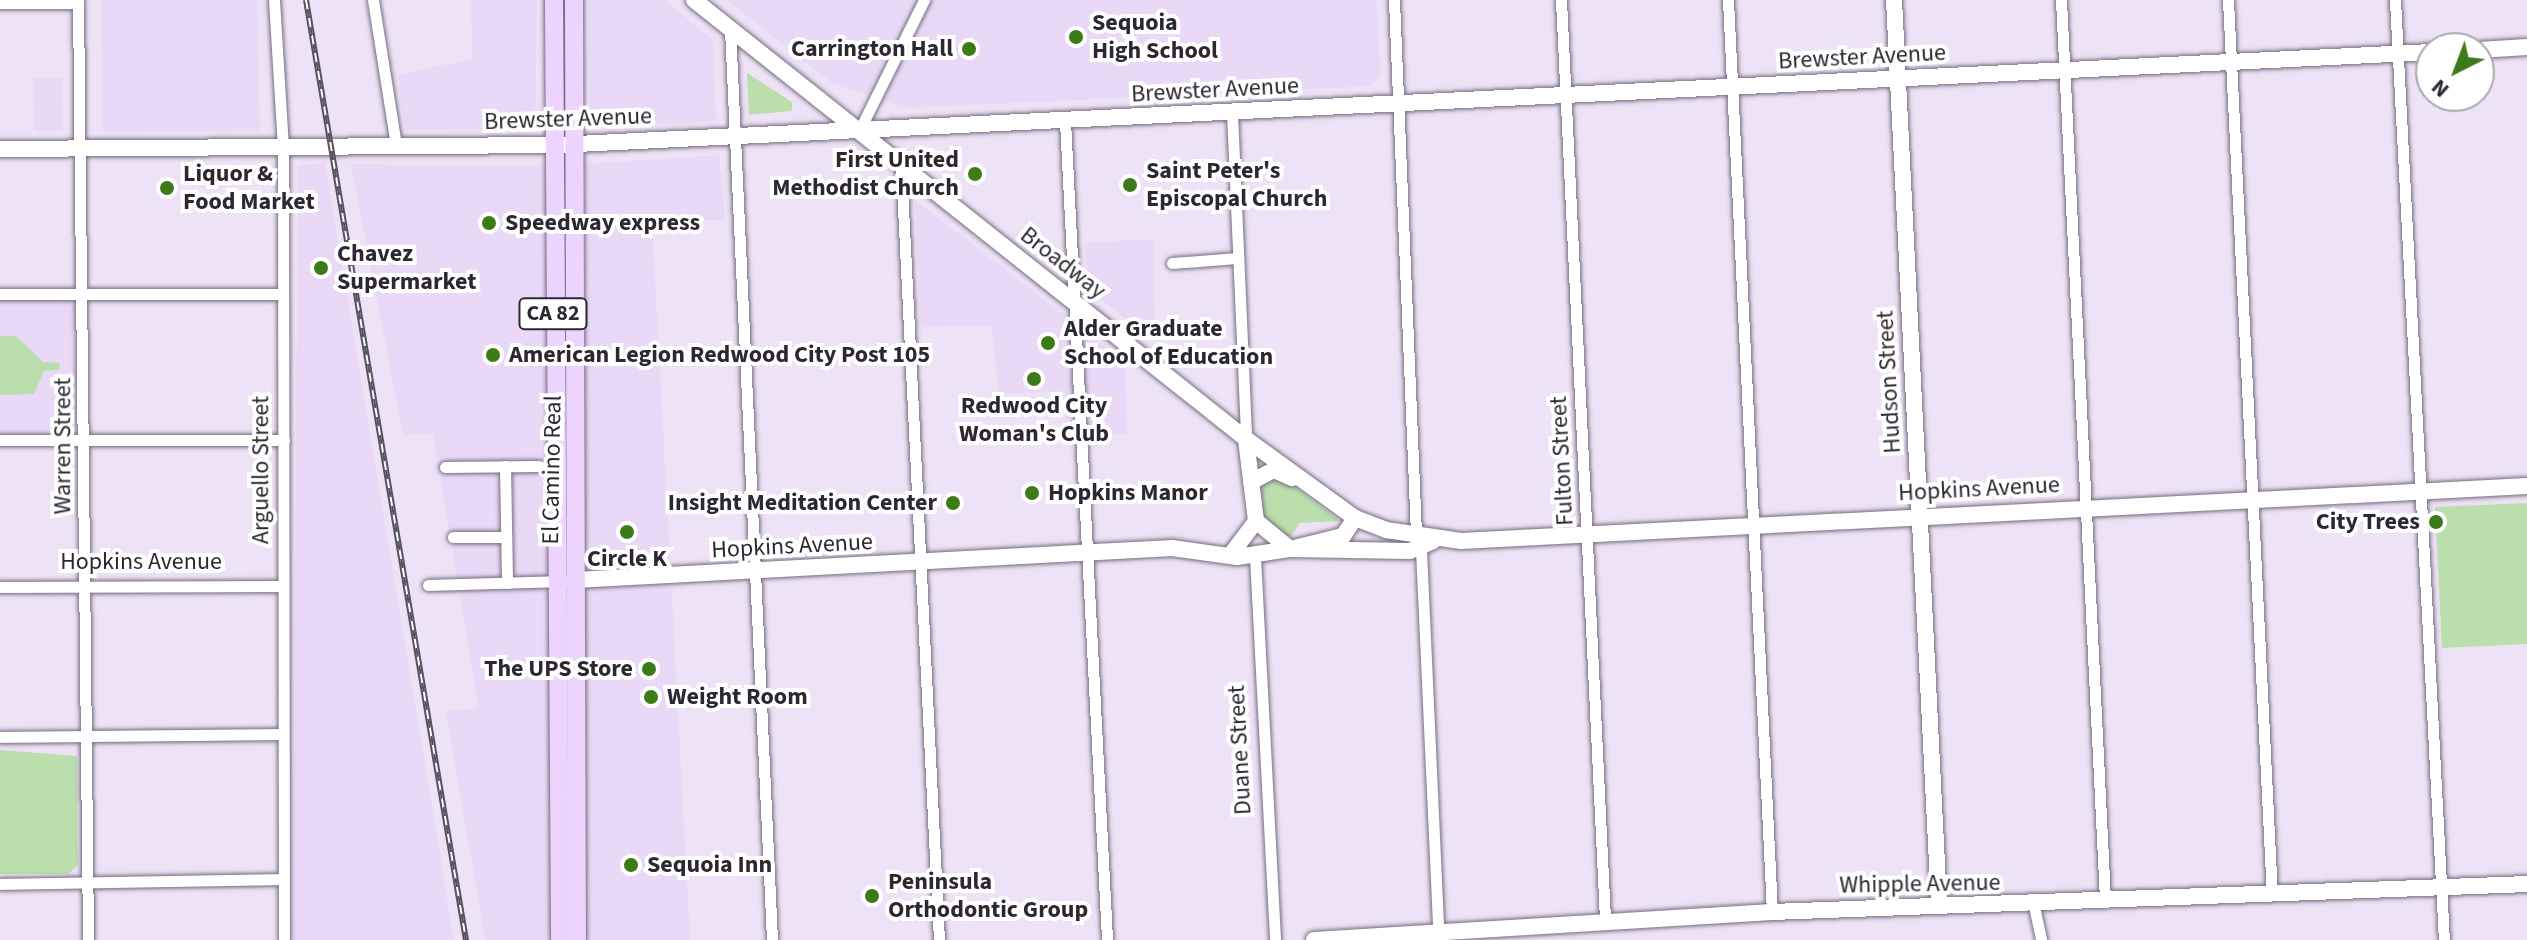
<!DOCTYPE html>
<html>
<head>
<meta charset="utf-8">
<style>
	body { margin:0 }
	#map { position:relative; width:2527px; height:940px; overflow:hidden; background:#eee2f7; font-family:"Source Sans 3",sans-serif }
	div>[style] { position:absolute }
	[style*='--x'] { left:calc(var(--x)*1px); top:calc(var(--y)*1px); width:calc(var(--w)*1px); rotate:calc(var(--a)*1deg) }
	.built>* { inset:0; background:#e9d9f6 }
	.green>* { inset:0; background:#badeac }
	.roads { filter:drop-shadow(0 0 2px #766c7f) drop-shadow(0 0 2px #766c7f) }
	.street>* { height:11px; margin:-5.5px; padding:0 5.5px; transform-origin:5.5px; border-radius:5.5px; background:#fff }
	.secondary>* { height:16px; margin:-8px; padding:0 8px; transform-origin:8px; border-radius:8px; background:#fff }
	.primary>* { height:18px; margin:-9px; padding:0 9px; transform-origin:9px; border-radius:9px; background:#ecd4fe }
	.rail>* { height:6px; margin-top:-3px; transform-origin:0; background:repeating-linear-gradient(90deg,#fff 0 9px,#57515d 0 18px); box-sizing:border-box; border-block:2px solid #57515d }
	.dots>* { width:22px; height:22px; translate:-50% -50%; box-sizing:border-box; border:4px solid #fff; border-radius:50% }
	span { translate:-50% -50%; white-space:nowrap; text-align:center; line-height:1.15; -webkit-text-stroke:8px #fff; paint-order:stroke }
	.shield-label span { padding:2px 6px; background:#fff; border:2px solid; border-radius:6px; -webkit-text-stroke-width:0 }
	.shield-label { font-size:22px; color:#2c2730; font-weight:700 }
	.poi-label { font-size:24px; color:#2c2730; font-weight:700 }
	.left { translate:0 -50%; text-align:left }
	.right { translate:-100% -50%; text-align:right }
	.street-label { font-size:24px; color:#2c2730 }
	.north { position:absolute; left:2415px; top:32px; width:80px; height:80px; box-sizing:border-box; background:#fff; border:2px solid #aba9ac; border-radius:50%; rotate:222deg; font-size:22px; font-weight:700; line-height:32px; text-align:center; color:#2c2730 }
	.north::after { content:''; display:block; margin:auto; width:28px; height:36px; background:#3c7b17; clip-path:polygon(50% 0,100% 100%,50% 72%,0 100%) }
</style>
</head>
<body>
<div id="map">
	<div class="built">
		<div style="clip-path:polygon(101px 0,257px 0,260px 131px,103px 132px)"></div>
		<div style="clip-path:polygon(471px 0,537px 0,535px 128px,405px 130px,398px 75px,472px 59px)"></div>
		<div style="clip-path:polygon(589px 0,665px 0,713px 40px,716px 121px,590px 129px)"></div>
		<div style="clip-path:polygon(727px 0,1376px 0,1381px 75px,1370px 86px,909px 108px,832px 83px)"></div>
		<div style="clip-path:polygon(33px 78px,62px 78px,63px 131px,34px 131px)"></div>
		<div style="clip-path:polygon(719px 155px,725px 220px,652px 220px,690px 940px,485px 940px,446px 711px,479px 708px,433px 434px,403px 435px,351px 164px,540px 167px)"></div>
		<div style="clip-path:polygon(325px 163px,454px 940px,293px 940px,298px 165px)"></div>
		<div style="clip-path:polygon(915px 200px,1125px 362px,1127px 434px,1066px 437px,1065px 391px,999px 394px,991px 325px,921px 327px)"></div>
		<div style="clip-path:polygon(1153px 239px,1155px 341px,1089px 291px,1085px 243px)"></div>
		<div style="clip-path:polygon(0 294px,82px 296px,86px 438px,0 440px)"></div>
	</div>
	<div class="green">
		<div style="clip-path:polygon(747px 73px,792px 102px,792px 111px,749px 115px)"></div>
		<div style="clip-path:polygon(0 336px,16px 336px,43px 362px,60px 363px,59px 370px,44px 371px,34px 394px,0 395px)"></div>
		<div style="clip-path:polygon(1270px 478px,1287px 481px,1340px 521px,1300px 523px,1291px 536px,1276px 535px,1262px 521px,1258px 492px)"></div>
		<div style="clip-path:polygon(2527px 503px,2527px 644px,2442px 648px,2435px 507px)"></div>
		<div style="clip-path:polygon(0 750px,77px 756px,78px 865px,68px 874px,0 874px)"></div>
	</div>
	<div class="roads">
		<div class="street">
			<div style="--x:78;--y:0;--w:940;--a:89.39"></div>
			<div style="--x:274;--y:0;--w:147;--a:86.5"></div>
			<div style="--x:283;--y:147;--w:793;--a:89.93"></div>
			<div style="--x:373;--y:0;--w:148;--a:81"></div>
			<div style="--x:1394;--y:0;--w:534;--a:87.64"></div>
			<div style="--x:1561;--y:0;--w:921;--a:87.26"></div>
			<div style="--x:1728;--y:0;--w:913;--a:87.24"></div>
			<div style="--x:2061;--y:0;--w:900;--a:87.2"></div>
			<div style="--x:2228;--y:0;--w:896;--a:87.19"></div>
			<div style="--x:2395;--y:0;--w:941;--a:87.02"></div>
			<div style="--x:0;--y:3;--w:78;--a:0"></div>
			<div style="--x:730;--y:29;--w:912;--a:87.36"></div>
			<div style="--x:1232;--y:113;--w:326;--a:87.5"></div>
			<div style="--x:1065;--y:121;--w:820;--a:87.06"></div>
			<div style="--x:859;--y:131;--w:146;--a:-63.6"></div>
			<div style="--x:901;--y:166;--w:775;--a:87.19"></div>
			<div style="--x:1172;--y:263;--w:65;--a:-4.4"></div>
			<div style="--x:0;--y:294;--w:282;--a:0"></div>
			<div style="--x:0;--y:440;--w:284;--a:0"></div>
			<div style="--x:505;--y:466;--w:117;--a:89"></div>
			<div style="--x:445;--y:467;--w:94;--a:-0.6"></div>
			<div style="--x:453;--y:537;--w:53;--a:0"></div>
			<div style="--x:1421;--y:550;--w:379;--a:87.4"></div>
			<div style="--x:1255;--y:557;--w:384;--a:87"></div>
			<div style="--x:428;--y:585;--w:135;--a:-1.7"></div>
			<div style="--x:0;--y:587;--w:282;--a:-0.2"></div>
			<div style="--x:0;--y:737;--w:280;--a:-0.6"></div>
			<div style="--x:0;--y:884;--w:282;--a:-1"></div>
			<div style="--x:2034;--y:906;--w:35;--a:78"></div>
		</div>
		<div class="secondary">
			<div style="--x:694;--y:0;--w:705;--a:38.49"></div>
			<div style="--x:1246;--y:439;--w:135;--a:35.9"></div>
			<div style="--x:1355;--y:518;--w:33;--a:21"></div>
			<div style="--x:1386;--y:530;--w:76;--a:8.3"></div>
			<div style="--x:1461;--y:541;--w:1067;--a:-2.95"></div>
			<div style="--x:1894;--y:0;--w:906;--a:87.15"></div>
			<div style="--x:2479;--y:50;--w:48;--a:-3.6"></div>
			<div style="--x:0;--y:149;--w:557;--a:-0.41"></div>
			<div style="--x:557;--y:145;--w:1876;--a:-2.84"></div>
			<div style="--x:1251;--y:482;--w:26;--a:-28"></div>
			<div style="--x:1274;--y:470;--w:20;--a:24"></div>
			<div style="--x:1256;--y:521;--w:44;--a:39.5"></div>
			<div style="--x:1290;--y:549;--w:55;--a:-13.8"></div>
			<div style="--x:1343;--y:536;--w:22;--a:-56"></div>
			<div style="--x:1232;--y:553;--w:40;--a:-53"></div>
			<div style="--x:1256;--y:521;--w:83;--a:-97"></div>
			<div style="--x:575;--y:580;--w:598;--a:-3.07"></div>
			<div style="--x:1172;--y:548;--w:66;--a:7.9"></div>
			<div style="--x:1237;--y:557;--w:54;--a:-8.6"></div>
			<div style="--x:1290;--y:549;--w:120;--a:1"></div>
			<div style="--x:1410;--y:551;--w:25;--a:-23"></div>
			<div style="--x:1314;--y:940;--w:459;--a:-3.5"></div>
			<div style="--x:1772;--y:912;--w:756;--a:-2.12"></div>
		</div>
		<div class="primary">
			<div style="--x:554;--y:0;--w:940;--a:89.63"></div>
			<div style="--x:574;--y:0;--w:940;--a:89.82"></div>
		</div>
	</div>
	<div class="rail">
		<div style="--x:306;--y:0;--w:954;--a:80.34"></div>
	</div>
	<div class="dots">
		<div style="left:1076px;top:37px;background:#3c7b17"></div>
		<div style="left:969px;top:49px;background:#3c7b17"></div>
		<div style="left:975px;top:174px;background:#3c7b17"></div>
		<div style="left:1130px;top:185px;background:#3c7b17"></div>
		<div style="left:167px;top:188px;background:#3c7b17"></div>
		<div style="left:489px;top:223px;background:#3c7b17"></div>
		<div style="left:321px;top:268px;background:#3c7b17"></div>
		<div style="left:1048px;top:343px;background:#3c7b17"></div>
		<div style="left:493px;top:355px;background:#3c7b17"></div>
		<div style="left:1034px;top:379px;background:#3c7b17"></div>
		<div style="left:1032px;top:493px;background:#3c7b17"></div>
		<div style="left:953px;top:503px;background:#3c7b17"></div>
		<div style="left:2436px;top:522px;background:#3c7b17"></div>
		<div style="left:627px;top:532px;background:#3c7b17"></div>
		<div style="left:649px;top:669px;background:#3c7b17"></div>
		<div style="left:651px;top:697px;background:#3c7b17"></div>
		<div style="left:631px;top:865px;background:#3c7b17"></div>
		<div style="left:872px;top:896px;background:#3c7b17"></div>
	</div>
	<div class="shield-label">
		<span style="left:553px;top:314px">CA 82</span>
	</div>
	<div class="poi-label">
		<span class="left" style="left:1092px;top:37px">Sequoia<br>High School</span>
		<span class="right" style="left:953px;top:49px">Carrington Hall</span>
		<span class="right" style="left:959px;top:174px">First United<br>Methodist Church</span>
		<span class="left" style="left:1146px;top:185px">Saint Peter's<br>Episcopal Church</span>
		<span class="left" style="left:183px;top:188px">Liquor &amp;<br>Food Market</span>
		<span class="left" style="left:505px;top:223px">Speedway express</span>
		<span class="left" style="left:337px;top:268px">Chavez<br>Supermarket</span>
		<span class="left" style="left:1064px;top:343px">Alder Graduate<br>School of Education</span>
		<span class="left" style="left:509px;top:355px">American Legion Redwood City Post 105</span>
		<span style="left:1034px;top:420px">Redwood City<br>Woman's Club</span>
		<span class="left" style="left:1048px;top:493px">Hopkins Manor</span>
		<span class="right" style="left:937px;top:503px">Insight Meditation Center</span>
		<span class="right" style="left:2420px;top:522px">City Trees</span>
		<span style="left:627px;top:559px">Circle K</span>
		<span class="right" style="left:633px;top:669px">The UPS Store</span>
		<span class="left" style="left:667px;top:697px">Weight Room</span>
		<span class="left" style="left:647px;top:865px">Sequoia Inn</span>
		<span class="left" style="left:888px;top:896px">Peninsula<br>Orthodontic Group</span>
	</div>
	<div class="street-label">
		<span style="left:1862px;top:57px;rotate:-3deg">Brewster Avenue</span>
		<span style="left:1215px;top:90px;rotate:-3deg">Brewster Avenue</span>
		<span style="left:568px;top:119px;rotate:-2deg">Brewster Avenue</span>
		<span style="left:1063px;top:263px;rotate:38deg">Broadway</span>
		<span style="left:1889px;top:382px;rotate:-93deg">Hudson Street</span>
		<span style="left:63px;top:446px;rotate:-90deg">Warren Street</span>
		<span style="left:1562px;top:461px;rotate:-93deg">Fulton Street</span>
		<span style="left:261px;top:470px;rotate:-90deg">Arguello Street</span>
		<span style="left:552px;top:470px;rotate:-89deg">El Camino Real</span>
		<span style="left:1979px;top:489px;rotate:-3deg">Hopkins Avenue</span>
		<span style="left:792px;top:546px;rotate:-3deg">Hopkins Avenue</span>
		<span style="left:141px;top:562px">Hopkins Avenue</span>
		<span style="left:1240px;top:750px;rotate:-93deg">Duane Street</span>
		<span style="left:1920px;top:884px;rotate:-1deg">Whipple Avenue</span>
	</div>
	<div class="north">N</div>
</div>
</body>
</html>
